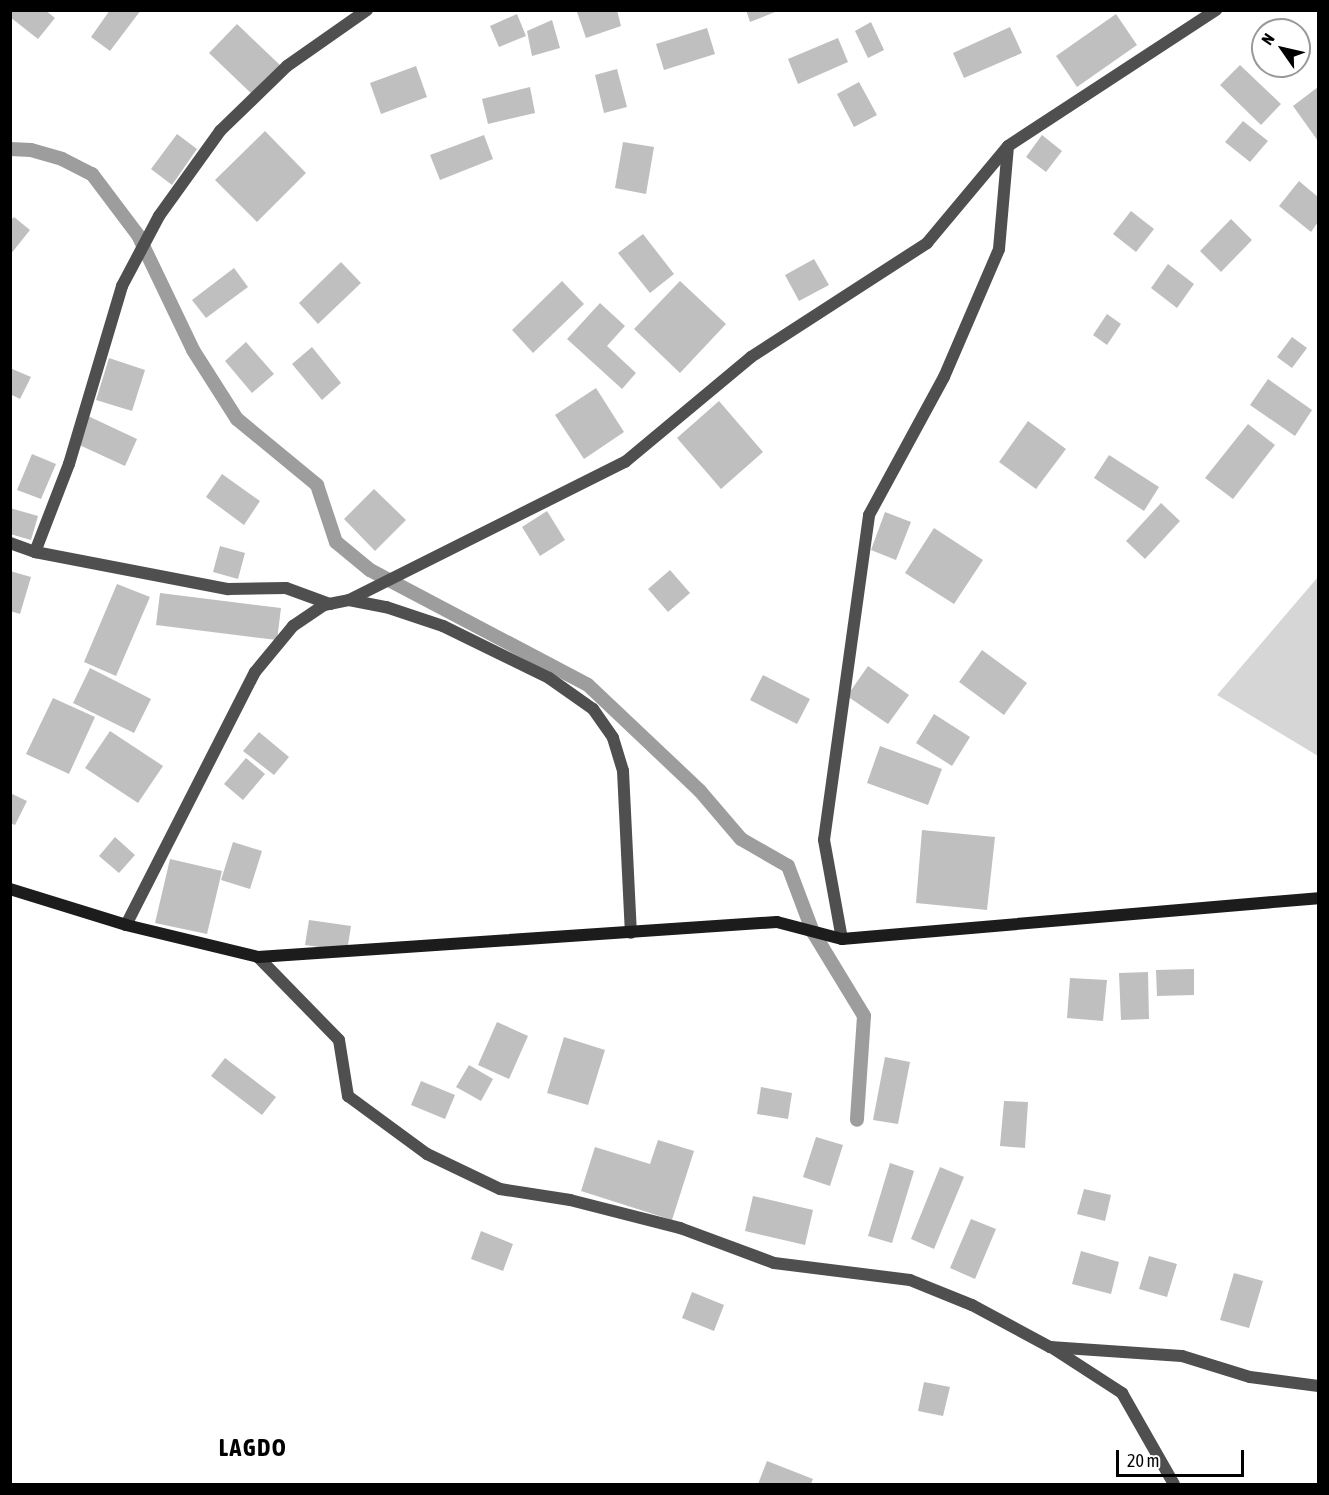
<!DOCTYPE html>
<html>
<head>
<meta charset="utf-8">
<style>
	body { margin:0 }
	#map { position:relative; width:1329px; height:1495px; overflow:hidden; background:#fff; font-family:"Asap Condensed",sans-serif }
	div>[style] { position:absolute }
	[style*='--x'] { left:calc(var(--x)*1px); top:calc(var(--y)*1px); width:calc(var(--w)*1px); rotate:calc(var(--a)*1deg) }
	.green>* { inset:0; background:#d6d6d6 }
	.stream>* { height:14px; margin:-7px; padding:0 7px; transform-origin:7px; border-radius:7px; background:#9d9d9d }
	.building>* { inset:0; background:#bfbfbf }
	.street>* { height:12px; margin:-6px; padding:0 6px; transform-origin:6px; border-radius:6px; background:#4f4f4f }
	.secondary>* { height:12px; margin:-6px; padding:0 6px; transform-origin:6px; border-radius:6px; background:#1c1c1c }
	span { translate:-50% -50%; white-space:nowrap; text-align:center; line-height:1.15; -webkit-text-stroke:4.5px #fff; paint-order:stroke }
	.district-label { font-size:24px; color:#000; font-weight:700; letter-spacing:1.5px }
	.frame { position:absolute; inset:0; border:12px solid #000; pointer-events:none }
	.north { position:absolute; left:1251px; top:18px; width:60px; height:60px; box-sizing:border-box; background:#fff; border:2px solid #999; border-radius:50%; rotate:304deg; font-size:16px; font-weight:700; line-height:24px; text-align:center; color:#000 }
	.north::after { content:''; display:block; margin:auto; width:21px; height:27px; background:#000; clip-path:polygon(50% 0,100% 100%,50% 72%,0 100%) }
	.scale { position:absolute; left:1116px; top:1450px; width:128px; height:27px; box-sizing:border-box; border:3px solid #000; border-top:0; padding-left:8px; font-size:18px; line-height:21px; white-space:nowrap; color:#000; -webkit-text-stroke:4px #fff; paint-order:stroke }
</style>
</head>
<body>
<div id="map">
	<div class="green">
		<div style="clip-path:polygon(1318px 577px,1318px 756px,1217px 695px)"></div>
	</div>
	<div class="stream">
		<div style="--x:10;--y:149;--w:21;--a:3"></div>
		<div style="--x:31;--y:150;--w:32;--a:16"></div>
		<div style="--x:62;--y:159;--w:34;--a:27"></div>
		<div style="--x:92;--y:174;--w:76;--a:53"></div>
		<div style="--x:138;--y:235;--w:127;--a:64.4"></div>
		<div style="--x:193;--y:350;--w:82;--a:57.5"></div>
		<div style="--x:237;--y:419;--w:104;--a:39.5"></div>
		<div style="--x:317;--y:485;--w:60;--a:71.6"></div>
		<div style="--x:336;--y:542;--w:44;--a:39.5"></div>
		<div style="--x:370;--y:570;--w:246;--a:27.8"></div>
		<div style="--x:588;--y:685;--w:154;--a:43.4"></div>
		<div style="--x:700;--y:791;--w:63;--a:49.5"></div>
		<div style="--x:741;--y:839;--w:54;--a:29.9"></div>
		<div style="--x:788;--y:866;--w:71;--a:69.3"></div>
		<div style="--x:813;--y:932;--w:98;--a:58.7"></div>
		<div style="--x:864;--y:1016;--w:104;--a:93.9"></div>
	</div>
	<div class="building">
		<div style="clip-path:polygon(10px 10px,45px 10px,55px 18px,38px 39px,10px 17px)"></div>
		<div style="clip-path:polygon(110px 10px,141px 10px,110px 51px,91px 37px)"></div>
		<div style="clip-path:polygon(617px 10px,621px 26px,586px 38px,577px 12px)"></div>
		<div style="clip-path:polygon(746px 10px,775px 10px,775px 12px,750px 22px)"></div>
		<div style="clip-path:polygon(517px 14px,526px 36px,499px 47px,490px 26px)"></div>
		<div style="clip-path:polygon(1116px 14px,1137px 45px,1077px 87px,1056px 56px)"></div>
		<div style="clip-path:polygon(552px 20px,560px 48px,532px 56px,527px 31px)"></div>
		<div style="clip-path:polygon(871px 22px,884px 50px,868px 58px,855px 31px)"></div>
		<div style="clip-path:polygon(237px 24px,282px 67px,255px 97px,209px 53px)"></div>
		<div style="clip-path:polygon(1010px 27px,1022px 53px,964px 78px,953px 53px)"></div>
		<div style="clip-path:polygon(707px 28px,715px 54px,664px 70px,656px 44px)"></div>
		<div style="clip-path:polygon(838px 38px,848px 62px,798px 84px,788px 59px)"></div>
		<div style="clip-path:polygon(1240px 65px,1281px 104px,1261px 125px,1220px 85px)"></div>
		<div style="clip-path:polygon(416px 66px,427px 97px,381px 114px,370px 83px)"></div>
		<div style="clip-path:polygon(617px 69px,627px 107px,604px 113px,595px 75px)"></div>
		<div style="clip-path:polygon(859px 82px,877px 115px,854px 127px,837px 94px)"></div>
		<div style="clip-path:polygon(530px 87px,535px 113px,488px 124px,482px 99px)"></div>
		<div style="clip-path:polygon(1318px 87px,1318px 141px,1293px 106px)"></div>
		<div style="clip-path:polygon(1243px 121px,1268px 141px,1250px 162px,1225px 142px)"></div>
		<div style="clip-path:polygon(265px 131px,306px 173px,257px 222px,215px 180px)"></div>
		<div style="clip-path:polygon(177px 134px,197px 149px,172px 185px,151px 169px)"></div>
		<div style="clip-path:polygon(484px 135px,493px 159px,440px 180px,430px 155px)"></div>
		<div style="clip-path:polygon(1042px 135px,1062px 151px,1046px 172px,1026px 157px)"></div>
		<div style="clip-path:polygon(623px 142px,654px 147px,646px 194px,615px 188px)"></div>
		<div style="clip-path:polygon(1299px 181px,1318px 197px,1318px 222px,1311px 232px,1279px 206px)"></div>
		<div style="clip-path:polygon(1131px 211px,1154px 229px,1136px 252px,1113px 234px)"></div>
		<div style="clip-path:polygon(14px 217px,30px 230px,10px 255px,10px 221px)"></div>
		<div style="clip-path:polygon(1231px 219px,1252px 240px,1221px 272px,1200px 251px)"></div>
		<div style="clip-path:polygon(643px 234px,674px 274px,650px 293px,618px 253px)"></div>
		<div style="clip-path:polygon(814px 259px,829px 285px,799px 301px,785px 275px)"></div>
		<div style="clip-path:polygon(341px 262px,361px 283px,318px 324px,299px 303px)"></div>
		<div style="clip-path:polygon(1168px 264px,1194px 284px,1177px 308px,1151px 288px)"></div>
		<div style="clip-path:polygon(234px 268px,248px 287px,206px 318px,192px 300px)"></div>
		<div style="clip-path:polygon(562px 281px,584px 304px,533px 353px,512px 330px)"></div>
		<div style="clip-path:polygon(680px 281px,726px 324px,680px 373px,634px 329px)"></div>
		<div style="clip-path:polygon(600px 303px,625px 326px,607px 346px,636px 373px,622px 389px,567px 339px)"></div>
		<div style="clip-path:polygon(1107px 314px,1121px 324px,1107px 345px,1093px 335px)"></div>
		<div style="clip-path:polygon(1292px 337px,1307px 348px,1292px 368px,1277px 357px)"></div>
		<div style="clip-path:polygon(246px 342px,274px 374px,252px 393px,225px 361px)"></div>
		<div style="clip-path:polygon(312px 347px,341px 383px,322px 400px,292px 364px)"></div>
		<div style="clip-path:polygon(109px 358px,145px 370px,132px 411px,96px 400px)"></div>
		<div style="clip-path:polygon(10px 368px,31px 377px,20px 399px,10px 394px)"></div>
		<div style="clip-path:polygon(1268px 379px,1312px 410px,1295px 436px,1250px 405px)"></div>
		<div style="clip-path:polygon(596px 388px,624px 432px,584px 459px,555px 415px)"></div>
		<div style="clip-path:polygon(719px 401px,763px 452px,721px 489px,677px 438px)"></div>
		<div style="clip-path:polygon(88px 416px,137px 439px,125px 466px,75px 443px)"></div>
		<div style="clip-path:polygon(1028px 421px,1066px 449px,1036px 489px,999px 462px)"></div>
		<div style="clip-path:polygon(1248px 424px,1275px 445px,1233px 499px,1205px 478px)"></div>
		<div style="clip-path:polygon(32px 454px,56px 464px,41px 499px,17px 490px)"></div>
		<div style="clip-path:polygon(1109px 455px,1159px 487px,1144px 511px,1094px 478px)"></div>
		<div style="clip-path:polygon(222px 474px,260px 501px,244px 525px,206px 497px)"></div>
		<div style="clip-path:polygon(374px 489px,406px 520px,375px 551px,344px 519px)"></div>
		<div style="clip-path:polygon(1161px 503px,1180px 521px,1145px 559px,1126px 541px)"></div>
		<div style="clip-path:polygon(10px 508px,38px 516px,31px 540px,10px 534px)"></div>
		<div style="clip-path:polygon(547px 511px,565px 540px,540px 556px,522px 527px)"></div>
		<div style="clip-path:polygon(885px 512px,911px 522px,896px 560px,871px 550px)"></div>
		<div style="clip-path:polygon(934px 528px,983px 560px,954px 604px,905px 573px)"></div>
		<div style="clip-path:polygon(220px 546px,245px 553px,238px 579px,213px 572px)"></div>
		<div style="clip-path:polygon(670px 570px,690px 593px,668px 612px,648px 589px)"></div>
		<div style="clip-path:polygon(10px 571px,31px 577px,20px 614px,10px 611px)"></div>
		<div style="clip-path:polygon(117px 584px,150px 597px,116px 676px,84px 662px)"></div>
		<div style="clip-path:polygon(160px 593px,281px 608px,277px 640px,156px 625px)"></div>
		<div style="clip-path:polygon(982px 650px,1027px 683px,1004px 715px,959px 682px)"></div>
		<div style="clip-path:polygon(868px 666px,909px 695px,888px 724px,847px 696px)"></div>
		<div style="clip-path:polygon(90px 668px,151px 699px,134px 733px,73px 703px)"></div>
		<div style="clip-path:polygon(763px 675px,810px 699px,797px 724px,750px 700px)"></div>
		<div style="clip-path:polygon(53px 698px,95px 717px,69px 774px,26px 754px)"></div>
		<div style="clip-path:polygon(934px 714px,970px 737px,952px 766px,916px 743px)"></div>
		<div style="clip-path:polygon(110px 731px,163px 766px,138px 803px,85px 768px)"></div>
		<div style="clip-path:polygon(259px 732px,289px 757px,274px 775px,243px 751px)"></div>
		<div style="clip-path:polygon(880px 746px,942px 769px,928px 805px,867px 783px)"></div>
		<div style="clip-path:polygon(246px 758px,265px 774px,243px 800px,224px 784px)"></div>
		<div style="clip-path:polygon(10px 793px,27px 801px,15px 825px,10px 823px)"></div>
		<div style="clip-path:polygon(922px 830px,995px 837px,987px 910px,916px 903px)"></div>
		<div style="clip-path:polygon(115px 837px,135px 855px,119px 873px,99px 856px)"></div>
		<div style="clip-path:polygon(233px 842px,262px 851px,250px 889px,221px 880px)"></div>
		<div style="clip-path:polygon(170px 859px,222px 871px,207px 934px,155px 923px)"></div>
		<div style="clip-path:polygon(309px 920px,351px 926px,347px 951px,305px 945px)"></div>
		<div style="clip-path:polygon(1194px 969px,1194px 995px,1157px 996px,1156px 970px)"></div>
		<div style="clip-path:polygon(1148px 972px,1149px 1019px,1121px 1020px,1119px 973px)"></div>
		<div style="clip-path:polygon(1070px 978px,1107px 980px,1103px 1021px,1067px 1018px)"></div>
		<div style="clip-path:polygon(497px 1022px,528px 1036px,509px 1079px,478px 1065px)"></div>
		<div style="clip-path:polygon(564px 1037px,605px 1050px,588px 1105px,547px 1093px)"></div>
		<div style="clip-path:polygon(885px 1057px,910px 1062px,898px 1124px,873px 1120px)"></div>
		<div style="clip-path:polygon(225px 1058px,276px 1097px,262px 1115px,211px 1076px)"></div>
		<div style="clip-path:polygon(469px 1065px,493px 1079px,481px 1101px,456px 1087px)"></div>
		<div style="clip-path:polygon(421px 1081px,455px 1095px,445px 1119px,411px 1105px)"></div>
		<div style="clip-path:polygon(761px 1087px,792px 1093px,788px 1119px,757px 1114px)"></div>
		<div style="clip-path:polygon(1004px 1101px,1028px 1102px,1025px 1148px,1000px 1146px)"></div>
		<div style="clip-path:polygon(816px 1137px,843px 1145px,830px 1186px,803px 1177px)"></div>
		<div style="clip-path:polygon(658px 1140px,694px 1151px,672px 1220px,581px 1191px,595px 1147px,650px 1164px)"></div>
		<div style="clip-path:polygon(890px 1163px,914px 1171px,892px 1243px,868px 1236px)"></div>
		<div style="clip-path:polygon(940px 1167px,964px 1177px,934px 1249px,911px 1239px)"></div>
		<div style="clip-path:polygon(1084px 1189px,1111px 1195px,1105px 1221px,1077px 1214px)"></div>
		<div style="clip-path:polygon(753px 1196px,813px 1210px,805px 1245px,745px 1231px)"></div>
		<div style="clip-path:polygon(971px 1219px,996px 1229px,975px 1279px,950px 1268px)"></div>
		<div style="clip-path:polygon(481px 1231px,513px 1244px,503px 1271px,471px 1259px)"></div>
		<div style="clip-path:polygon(1081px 1251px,1119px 1262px,1111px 1294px,1072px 1284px)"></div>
		<div style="clip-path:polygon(1149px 1256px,1177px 1264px,1167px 1297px,1139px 1289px)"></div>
		<div style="clip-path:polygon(1234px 1273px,1263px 1281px,1249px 1328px,1220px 1320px)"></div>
		<div style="clip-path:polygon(692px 1292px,724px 1305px,714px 1331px,682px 1318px)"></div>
		<div style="clip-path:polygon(924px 1382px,950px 1387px,943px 1416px,918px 1411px)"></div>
		<div style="clip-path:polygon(767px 1461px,813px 1479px,811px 1484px,758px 1484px)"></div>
	</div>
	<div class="street">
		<div style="--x:10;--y:543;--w:27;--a:20"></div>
		<div style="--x:35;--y:552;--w:197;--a:10.9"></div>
		<div style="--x:228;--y:589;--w:58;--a:-1"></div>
		<div style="--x:286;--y:588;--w:47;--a:20"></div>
		<div style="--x:35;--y:552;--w:94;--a:-68.9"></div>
		<div style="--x:69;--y:464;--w:186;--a:-73.4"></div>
		<div style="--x:122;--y:286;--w:79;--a:-62.1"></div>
		<div style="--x:159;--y:216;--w:105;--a:-54.3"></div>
		<div style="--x:220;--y:131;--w:93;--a:-44.1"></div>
		<div style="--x:287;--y:66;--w:98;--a:-35"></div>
		<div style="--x:349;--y:600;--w:38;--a:11"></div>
		<div style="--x:386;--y:607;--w:60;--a:18.4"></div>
		<div style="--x:443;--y:626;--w:118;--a:26.1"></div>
		<div style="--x:549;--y:678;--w:54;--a:35.2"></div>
		<div style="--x:593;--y:709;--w:35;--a:55"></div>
		<div style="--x:613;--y:738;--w:34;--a:73"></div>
		<div style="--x:623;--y:771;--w:162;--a:87.2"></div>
		<div style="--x:126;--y:925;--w:284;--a:-63"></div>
		<div style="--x:255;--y:672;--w:60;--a:-50.4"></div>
		<div style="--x:293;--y:626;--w:37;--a:-34"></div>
		<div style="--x:324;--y:605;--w:25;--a:-11"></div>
		<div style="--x:349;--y:600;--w:309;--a:-26.6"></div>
		<div style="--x:625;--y:462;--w:164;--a:-39.8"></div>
		<div style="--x:751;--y:357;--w:210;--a:-32.9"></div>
		<div style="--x:927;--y:243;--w:126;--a:-50.1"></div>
		<div style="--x:1008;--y:146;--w:249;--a:-33.2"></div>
		<div style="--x:842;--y:939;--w:101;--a:-100.3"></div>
		<div style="--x:824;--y:840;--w:328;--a:-82.1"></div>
		<div style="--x:869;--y:515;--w:157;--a:-61.5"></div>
		<div style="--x:944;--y:377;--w:139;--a:-66.7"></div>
		<div style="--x:999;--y:249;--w:103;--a:-85"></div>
		<div style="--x:258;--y:957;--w:116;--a:45.7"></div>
		<div style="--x:339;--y:1040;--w:57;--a:80.9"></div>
		<div style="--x:348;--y:1096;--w:98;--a:36.3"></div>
		<div style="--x:427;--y:1154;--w:81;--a:25.6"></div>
		<div style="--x:500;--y:1189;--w:71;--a:8.9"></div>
		<div style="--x:570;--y:1200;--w:114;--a:14.3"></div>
		<div style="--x:680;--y:1228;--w:100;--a:20.4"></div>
		<div style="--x:774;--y:1263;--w:137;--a:7.1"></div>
		<div style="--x:910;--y:1280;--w:67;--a:22"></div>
		<div style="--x:972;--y:1305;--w:89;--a:28.3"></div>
		<div style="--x:1050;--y:1347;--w:132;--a:3.9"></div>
		<div style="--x:1182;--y:1356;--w:71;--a:17.2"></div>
		<div style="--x:1250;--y:1377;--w:69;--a:7.5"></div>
		<div style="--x:1051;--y:1347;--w:85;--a:32.9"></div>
		<div style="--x:1122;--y:1393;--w:105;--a:60.3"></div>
	</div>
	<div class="secondary">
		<div style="--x:10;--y:889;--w:121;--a:17.2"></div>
		<div style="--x:126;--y:925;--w:136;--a:13.6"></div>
		<div style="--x:258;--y:957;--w:520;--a:-3.86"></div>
		<div style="--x:777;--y:922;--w:67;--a:14.7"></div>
		<div style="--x:842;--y:939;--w:478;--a:-4.9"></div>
	</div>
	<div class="district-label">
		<span style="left:253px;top:1448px">LAGDO</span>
	</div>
	<div class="frame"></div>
	<div class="north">N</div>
	<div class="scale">20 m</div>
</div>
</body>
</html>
